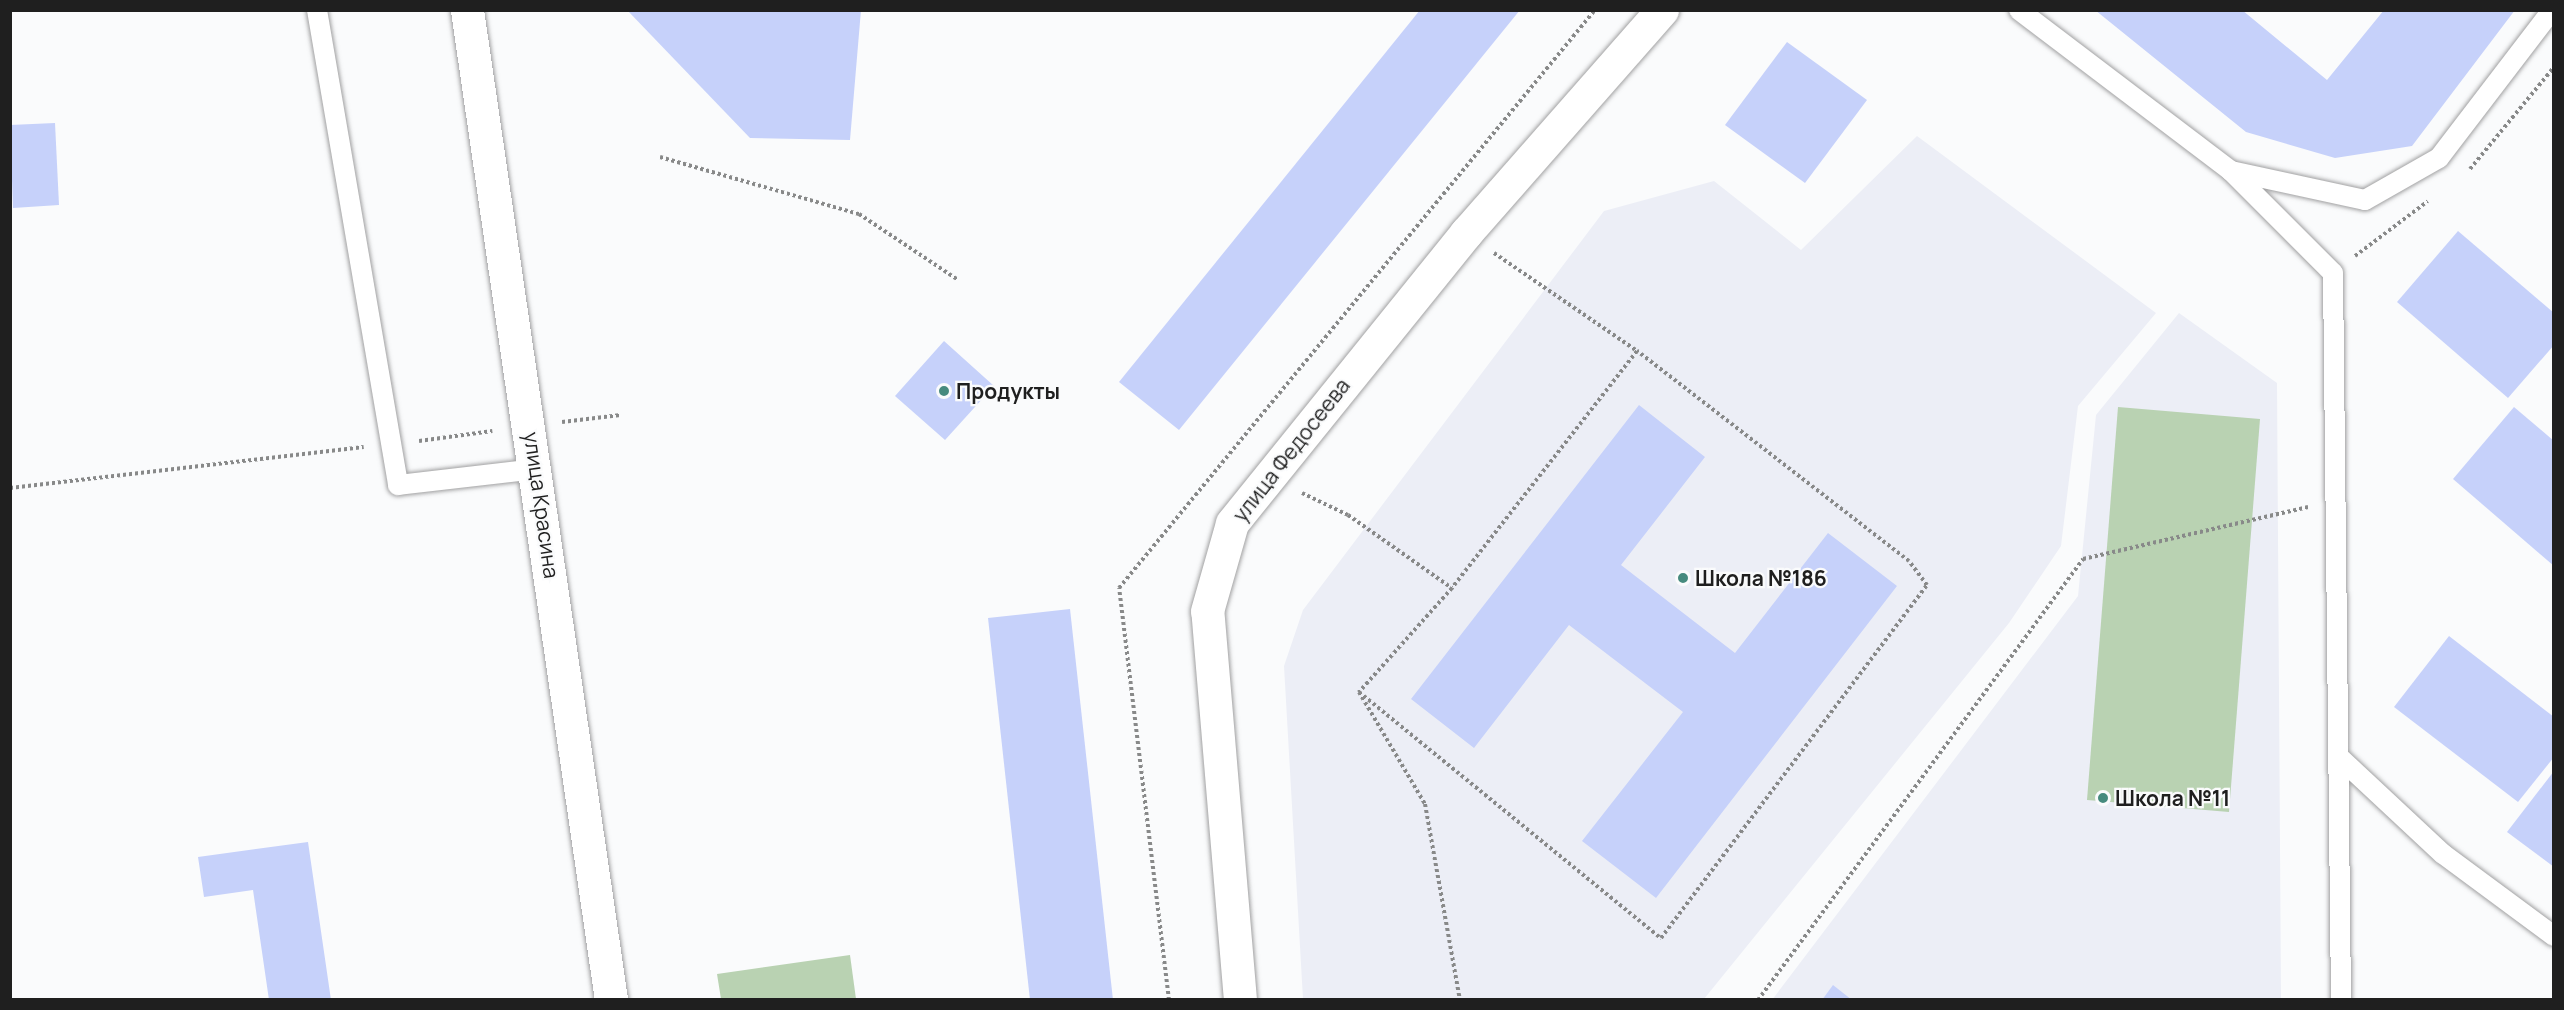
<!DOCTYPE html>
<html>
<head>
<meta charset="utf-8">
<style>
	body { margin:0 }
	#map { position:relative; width:2564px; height:1010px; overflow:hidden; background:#fafbfc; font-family:Manrope,sans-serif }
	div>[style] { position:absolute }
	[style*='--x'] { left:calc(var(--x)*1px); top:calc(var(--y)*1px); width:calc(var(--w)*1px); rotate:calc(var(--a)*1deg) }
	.built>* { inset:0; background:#eceef6 }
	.green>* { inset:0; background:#b9d2b2 }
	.building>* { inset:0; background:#c6d1fa }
	.path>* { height:4px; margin-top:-2px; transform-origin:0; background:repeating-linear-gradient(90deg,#888989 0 3px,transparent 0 6px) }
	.roads { filter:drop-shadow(0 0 2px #a1a1a2) drop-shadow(0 0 2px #a1a1a2) }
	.lane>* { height:20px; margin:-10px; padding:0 10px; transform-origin:10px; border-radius:10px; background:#fff }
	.secondary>* { height:33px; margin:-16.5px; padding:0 16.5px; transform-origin:16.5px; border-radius:16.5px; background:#fff }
	.dots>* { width:16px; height:16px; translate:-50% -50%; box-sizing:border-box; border:3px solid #fafbfc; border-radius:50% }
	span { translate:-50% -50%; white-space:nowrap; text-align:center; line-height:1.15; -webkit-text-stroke:4.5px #fafbfc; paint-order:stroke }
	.poi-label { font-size:21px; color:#1f1f1f; font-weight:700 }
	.left { translate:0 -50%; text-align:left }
	.street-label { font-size:21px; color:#1f1f1f }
	.frame { position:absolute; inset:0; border:12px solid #1f1f1f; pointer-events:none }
</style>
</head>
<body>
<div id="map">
	<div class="built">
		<div style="clip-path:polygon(1917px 136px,2156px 313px,2078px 406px,2061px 546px,2009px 623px,1704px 999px,1303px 999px,1284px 666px,1303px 610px,1604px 211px,1714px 181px,1801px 250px)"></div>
		<div style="clip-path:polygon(2179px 313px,2277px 383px,2281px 999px,1772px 1000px,2078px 596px,2096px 415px)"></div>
	</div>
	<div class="green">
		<div style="clip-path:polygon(2118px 407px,2260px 419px,2229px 812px,2087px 800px)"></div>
		<div style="clip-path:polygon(850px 955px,856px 999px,721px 999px,717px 974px)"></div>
	</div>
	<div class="building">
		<div style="clip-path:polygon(627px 10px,861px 10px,850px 140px,750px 138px)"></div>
		<div style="clip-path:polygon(1420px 10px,1520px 10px,1179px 430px,1119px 382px)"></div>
		<div style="clip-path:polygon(2095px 10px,2242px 10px,2327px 80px,2384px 10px,2515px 10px,2412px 146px,2335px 158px,2246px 132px)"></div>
		<div style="clip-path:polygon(1787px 42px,1867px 100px,1805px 183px,1725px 125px)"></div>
		<div style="clip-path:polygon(55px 123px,59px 205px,13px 208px,10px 125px)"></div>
		<div style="clip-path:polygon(2458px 231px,2554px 313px,2554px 345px,2508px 398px,2397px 302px)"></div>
		<div style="clip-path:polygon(944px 341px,994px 386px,945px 440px,895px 396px)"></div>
		<div style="clip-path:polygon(1639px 405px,1705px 457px,1621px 565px,1735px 653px,1828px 533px,1897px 586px,1656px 898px,1582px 841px,1683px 712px,1569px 625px,1474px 748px,1411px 699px)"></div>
		<div style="clip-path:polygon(2514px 407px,2554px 441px,2554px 566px,2453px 479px)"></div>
		<div style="clip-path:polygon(1070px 609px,1113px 1000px,1030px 1000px,988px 618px)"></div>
		<div style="clip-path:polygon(2449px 636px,2554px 717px,2554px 757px,2518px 802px,2394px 707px)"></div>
		<div style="clip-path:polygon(2554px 771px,2554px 867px,2507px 832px)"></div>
		<div style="clip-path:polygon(308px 842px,331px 1000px,269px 1000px,253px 890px,204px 897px,198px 857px)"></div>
		<div style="clip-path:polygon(1833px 985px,1852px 1000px,1822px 1000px)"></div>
	</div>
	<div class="path">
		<div style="--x:660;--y:157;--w:207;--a:16"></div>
		<div style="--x:859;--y:214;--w:118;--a:33.6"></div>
		<div style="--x:2470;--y:169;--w:132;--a:-50.5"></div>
		<div style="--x:1494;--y:253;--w:173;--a:34.4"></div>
		<div style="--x:2355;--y:256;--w:91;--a:-37"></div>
		<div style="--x:562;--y:422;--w:59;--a:-6.8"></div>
		<div style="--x:419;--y:441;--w:74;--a:-7.8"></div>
		<div style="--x:10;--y:488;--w:356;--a:-6.6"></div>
		<div style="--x:1302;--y:493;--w:51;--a:25.6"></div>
		<div style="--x:1348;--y:515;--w:127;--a:35.1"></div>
		<div style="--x:1452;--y:588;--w:140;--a:131.8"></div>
		<div style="--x:1359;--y:692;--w:130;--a:59.5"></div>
		<div style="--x:1425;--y:804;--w:199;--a:79.9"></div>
		<div style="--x:1359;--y:692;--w:390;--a:39.2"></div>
		<div style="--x:1661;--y:938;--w:442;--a:-53"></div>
		<div style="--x:1927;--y:585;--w:30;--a:-127"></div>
		<div style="--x:1909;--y:561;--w:344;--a:-142.3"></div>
		<div style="--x:1637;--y:351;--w:301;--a:128"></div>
		<div style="--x:1169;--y:1000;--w:415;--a:-96.9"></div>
		<div style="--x:1119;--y:588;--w:749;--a:-50.53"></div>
		<div style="--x:1758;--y:1000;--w:548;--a:-53.61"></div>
		<div style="--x:2083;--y:559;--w:231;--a:-13"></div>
	</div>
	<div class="roads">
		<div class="lane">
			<div style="--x:317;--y:10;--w:482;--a:80.3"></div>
			<div style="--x:398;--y:485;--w:140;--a:-6.6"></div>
			<div style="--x:2019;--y:10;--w:266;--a:37.2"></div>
			<div style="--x:2231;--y:171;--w:144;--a:45"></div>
			<div style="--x:2333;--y:273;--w:727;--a:89.37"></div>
			<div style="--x:2231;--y:171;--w:137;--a:12.2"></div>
			<div style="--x:2365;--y:200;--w:85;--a:-29.6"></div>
			<div style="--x:2439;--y:158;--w:186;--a:-52.6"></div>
			<div style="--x:2341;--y:759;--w:139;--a:43"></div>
			<div style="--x:2443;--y:854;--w:138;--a:36.5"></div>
		</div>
		<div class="secondary">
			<div style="--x:467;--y:10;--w:1000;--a:81.72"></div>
			<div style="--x:1240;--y:1000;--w:390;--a:-94.8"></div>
			<div style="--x:1207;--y:611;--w:91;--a:-74.1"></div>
			<div style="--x:1232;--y:523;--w:373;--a:-51.1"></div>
			<div style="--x:1466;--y:233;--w:297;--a:-48.7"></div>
		</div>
	</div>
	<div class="dots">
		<div style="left:944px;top:391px;background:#468a7e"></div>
		<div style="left:1683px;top:578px;background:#468a7e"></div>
		<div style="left:2103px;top:798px;background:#468a7e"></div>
	</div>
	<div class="poi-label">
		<span class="left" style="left:956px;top:391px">Продукты</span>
		<span class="left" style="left:1695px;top:578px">Школа №186</span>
		<span class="left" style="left:2115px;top:798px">Школа №11</span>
	</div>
	<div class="street-label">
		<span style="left:1291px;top:450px;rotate:-52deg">улица Федосеева</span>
		<span style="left:542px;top:505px;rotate:82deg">улица Красина</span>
	</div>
	<div class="frame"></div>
</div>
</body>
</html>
